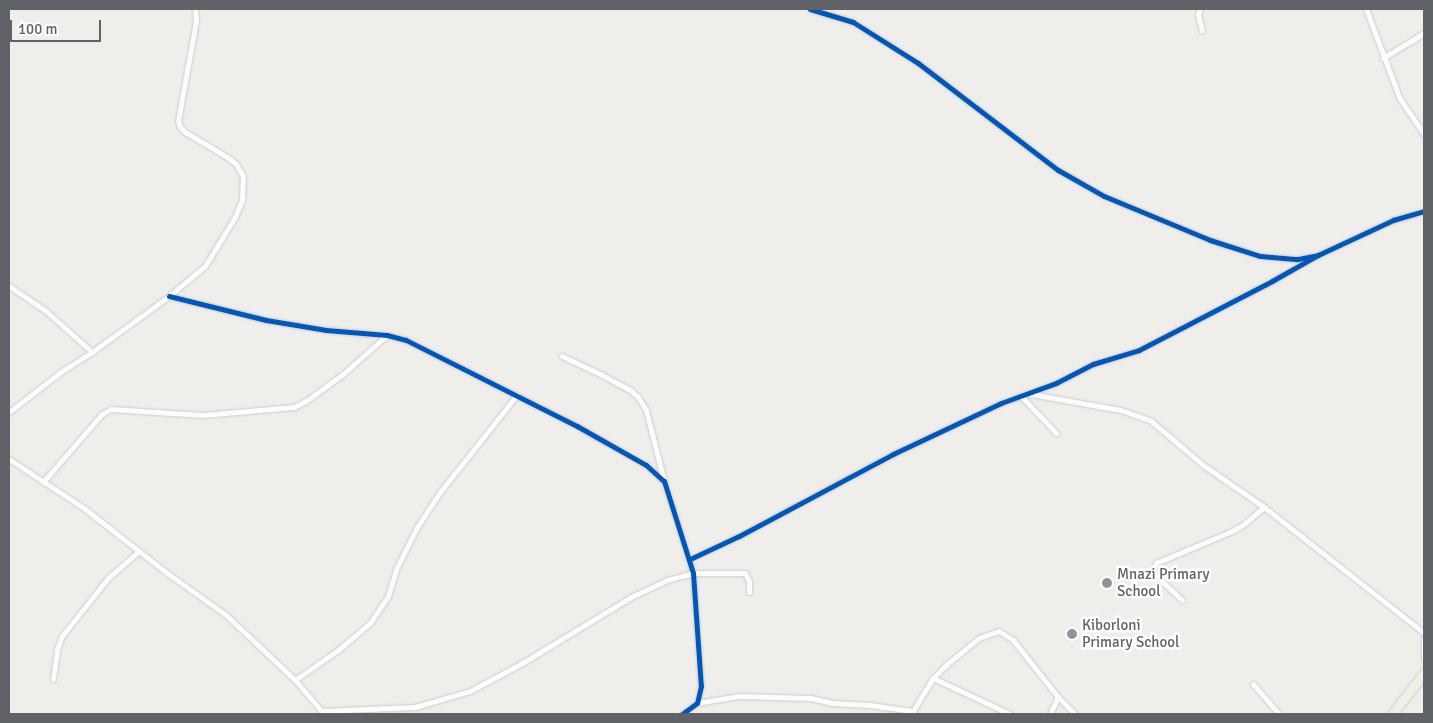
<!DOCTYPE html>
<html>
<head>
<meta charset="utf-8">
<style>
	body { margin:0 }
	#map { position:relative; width:1433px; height:723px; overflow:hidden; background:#efeeea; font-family:Signika,sans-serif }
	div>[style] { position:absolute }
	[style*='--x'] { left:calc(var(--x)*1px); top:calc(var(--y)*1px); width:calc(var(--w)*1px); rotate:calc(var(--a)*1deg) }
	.roads { filter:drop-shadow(0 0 1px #cbcccc) drop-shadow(0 0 1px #cbcccc) }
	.minor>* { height:5px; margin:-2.5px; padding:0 2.5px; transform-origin:2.5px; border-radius:2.5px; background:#fdfcfc }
	.trunk>* { height:9px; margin:-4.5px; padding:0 4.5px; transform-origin:4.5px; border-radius:4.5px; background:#f2f0e6 }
	.cycleway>* { height:5px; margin:-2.5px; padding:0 2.5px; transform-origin:2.5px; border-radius:2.5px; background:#0057b8 }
	.dots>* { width:14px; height:14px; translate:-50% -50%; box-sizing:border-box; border:2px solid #fff; border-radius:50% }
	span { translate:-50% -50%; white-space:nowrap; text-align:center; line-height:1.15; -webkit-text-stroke:5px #fff; paint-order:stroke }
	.poi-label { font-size:15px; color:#5f6368 }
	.left { translate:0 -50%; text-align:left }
	.frame { position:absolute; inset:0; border:10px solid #5f6368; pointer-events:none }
	.scale { position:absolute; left:10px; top:20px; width:91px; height:22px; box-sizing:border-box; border:2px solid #5f6368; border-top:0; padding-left:6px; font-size:15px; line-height:18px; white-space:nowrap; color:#5f6368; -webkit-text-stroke:4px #fff; paint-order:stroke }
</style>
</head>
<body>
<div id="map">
	<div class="roads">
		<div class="minor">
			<div style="--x:810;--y:9;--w:45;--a:16.8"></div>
			<div style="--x:853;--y:22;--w:77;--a:32.2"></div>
			<div style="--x:918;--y:63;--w:176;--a:37.4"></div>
			<div style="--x:1058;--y:170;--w:53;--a:29.5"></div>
			<div style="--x:1104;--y:196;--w:115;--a:22.5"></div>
			<div style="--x:1210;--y:240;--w:52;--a:17.7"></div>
			<div style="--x:1260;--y:256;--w:38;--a:5"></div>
			<div style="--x:1298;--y:259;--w:20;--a:-11"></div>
			<div style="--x:1318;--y:255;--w:83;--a:-25"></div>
			<div style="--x:1393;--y:220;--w:32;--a:-16"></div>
			<div style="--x:1200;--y:9;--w:5;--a:112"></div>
			<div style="--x:1198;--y:14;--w:17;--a:77"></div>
			<div style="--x:1366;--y:9;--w:96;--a:69.3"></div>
			<div style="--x:1400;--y:99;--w:42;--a:55.6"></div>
			<div style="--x:1383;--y:58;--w:48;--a:-31.4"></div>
			<div style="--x:9;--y:286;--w:45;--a:34"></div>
			<div style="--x:46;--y:311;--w:62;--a:41.7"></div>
			<div style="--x:169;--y:296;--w:100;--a:13.9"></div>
			<div style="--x:266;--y:320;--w:61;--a:9.5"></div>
			<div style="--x:326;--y:330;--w:61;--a:4.7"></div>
			<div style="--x:387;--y:335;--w:20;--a:15"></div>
			<div style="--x:406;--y:340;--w:191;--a:26.7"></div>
			<div style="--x:577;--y:426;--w:79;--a:29.5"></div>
			<div style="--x:646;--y:465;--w:24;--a:42"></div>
			<div style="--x:664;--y:481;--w:96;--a:72.5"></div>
			<div style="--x:693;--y:573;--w:113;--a:86"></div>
			<div style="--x:701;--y:686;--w:17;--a:103"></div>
			<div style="--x:697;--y:703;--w:19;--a:144"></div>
			<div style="--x:562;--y:356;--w:42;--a:25.3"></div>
			<div style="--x:600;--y:374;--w:34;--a:28"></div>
			<div style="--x:630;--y:390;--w:11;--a:41"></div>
			<div style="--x:638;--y:397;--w:15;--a:58"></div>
			<div style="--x:646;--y:410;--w:73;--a:75.8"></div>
			<div style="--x:1031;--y:394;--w:91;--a:10.1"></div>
			<div style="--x:1121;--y:410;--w:32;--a:20"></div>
			<div style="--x:1151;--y:421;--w:68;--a:40.2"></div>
			<div style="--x:1203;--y:465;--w:74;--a:34.5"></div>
			<div style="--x:1264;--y:507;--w:204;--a:38.2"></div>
			<div style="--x:1022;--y:397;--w:50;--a:46.6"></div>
			<div style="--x:9;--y:412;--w:67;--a:-37.7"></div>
			<div style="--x:62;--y:371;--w:36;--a:-32"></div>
			<div style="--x:92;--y:352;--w:95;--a:-36"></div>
			<div style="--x:169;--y:296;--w:47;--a:-39.8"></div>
			<div style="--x:205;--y:266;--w:57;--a:-58.5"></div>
			<div style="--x:235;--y:217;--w:18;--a:-68"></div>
			<div style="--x:242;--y:200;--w:24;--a:-88"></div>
			<div style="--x:243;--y:176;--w:14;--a:-120"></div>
			<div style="--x:236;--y:164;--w:11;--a:-142"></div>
			<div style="--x:227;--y:157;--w:49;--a:-149.2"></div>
			<div style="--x:185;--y:132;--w:7;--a:-135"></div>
			<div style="--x:180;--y:127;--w:6;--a:-108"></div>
			<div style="--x:178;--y:121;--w:102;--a:-79.8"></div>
			<div style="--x:196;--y:21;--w:12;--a:-95"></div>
			<div style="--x:9;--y:459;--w:91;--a:33.3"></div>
			<div style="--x:85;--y:509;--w:104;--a:38"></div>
			<div style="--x:167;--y:573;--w:72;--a:35.4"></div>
			<div style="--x:226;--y:615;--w:95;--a:43.3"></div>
			<div style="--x:295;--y:680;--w:45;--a:49.5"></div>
			<div style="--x:43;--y:482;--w:90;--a:-49.1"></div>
			<div style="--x:102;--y:414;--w:10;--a:-29"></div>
			<div style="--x:111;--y:409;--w:92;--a:3.7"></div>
			<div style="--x:203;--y:415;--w:91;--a:-5"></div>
			<div style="--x:294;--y:407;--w:13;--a:-27"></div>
			<div style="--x:306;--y:401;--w:46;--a:-36.1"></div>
			<div style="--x:343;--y:374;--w:59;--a:-41.6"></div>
			<div style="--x:690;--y:559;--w:54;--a:-25.1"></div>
			<div style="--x:739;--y:536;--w:174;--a:-28"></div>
			<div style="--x:893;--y:454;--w:119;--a:-25.3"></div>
			<div style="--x:1001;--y:403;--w:59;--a:-20"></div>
			<div style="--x:1056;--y:383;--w:42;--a:-27.2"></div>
			<div style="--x:1093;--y:364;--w:48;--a:-16.9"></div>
			<div style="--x:1139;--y:350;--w:150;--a:-27.4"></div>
			<div style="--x:1272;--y:281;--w:53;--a:-29.5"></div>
			<div style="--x:1182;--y:600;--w:37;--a:-137"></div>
			<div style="--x:1155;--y:575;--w:5;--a:-112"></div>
			<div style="--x:1153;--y:570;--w:8;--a:-67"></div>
			<div style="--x:1156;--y:563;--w:82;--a:-22.8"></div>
			<div style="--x:1232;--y:531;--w:14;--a:-30"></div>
			<div style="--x:1244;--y:524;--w:26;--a:-40"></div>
			<div style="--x:1424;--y:639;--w:20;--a:90"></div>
			<div style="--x:933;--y:678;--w:85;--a:25.1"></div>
			<div style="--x:53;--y:679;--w:30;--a:-82"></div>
			<div style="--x:57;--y:649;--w:14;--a:-69"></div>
			<div style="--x:62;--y:636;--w:74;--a:-51.6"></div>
			<div style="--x:108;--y:578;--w:41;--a:-41.1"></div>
			<div style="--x:295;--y:680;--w:52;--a:-34.9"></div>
			<div style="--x:338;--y:650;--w:42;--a:-40.2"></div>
			<div style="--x:370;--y:623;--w:32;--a:-56"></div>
			<div style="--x:388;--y:596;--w:30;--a:-73"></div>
			<div style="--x:397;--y:567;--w:45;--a:-63.4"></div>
			<div style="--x:417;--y:527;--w:42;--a:-56.7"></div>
			<div style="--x:440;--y:492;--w:124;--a:-51.6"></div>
			<div style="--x:1253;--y:684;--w:40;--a:49"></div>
			<div style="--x:697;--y:703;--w:43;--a:-9.5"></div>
			<div style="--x:739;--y:696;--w:72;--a:1.6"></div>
			<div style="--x:811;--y:698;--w:22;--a:13"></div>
			<div style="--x:832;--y:703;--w:38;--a:3"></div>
			<div style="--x:870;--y:705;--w:43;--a:7.9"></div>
			<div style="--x:321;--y:711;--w:94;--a:-2.4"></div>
			<div style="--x:415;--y:707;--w:57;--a:-16.2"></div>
			<div style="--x:470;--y:691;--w:61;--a:-28.2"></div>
			<div style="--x:524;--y:662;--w:125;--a:-31.3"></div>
			<div style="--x:631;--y:597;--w:40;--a:-25"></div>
			<div style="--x:667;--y:580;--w:27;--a:-15"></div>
			<div style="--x:693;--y:573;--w:52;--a:0"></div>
			<div style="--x:745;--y:573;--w:9;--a:63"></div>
			<div style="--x:749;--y:581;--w:11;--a:90"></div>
			<div style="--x:911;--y:714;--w:42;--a:-58.6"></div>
			<div style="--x:933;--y:678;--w:20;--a:-45"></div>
			<div style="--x:947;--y:664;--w:41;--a:-39.1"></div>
			<div style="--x:979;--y:638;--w:21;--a:-19"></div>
			<div style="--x:999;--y:631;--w:17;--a:33"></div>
			<div style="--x:1013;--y:640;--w:73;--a:51.7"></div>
			<div style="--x:1058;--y:697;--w:24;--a:45"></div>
			<div style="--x:1050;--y:714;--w:19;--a:-65"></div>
		</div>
		<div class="trunk">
			<div style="--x:1392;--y:714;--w:52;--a:-52"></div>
		</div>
	</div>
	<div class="cycleway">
		<div style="--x:810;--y:9;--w:45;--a:16.8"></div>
		<div style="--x:853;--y:22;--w:77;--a:32.2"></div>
		<div style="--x:918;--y:63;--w:176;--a:37.4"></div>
		<div style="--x:1058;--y:170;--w:53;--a:29.5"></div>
		<div style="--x:1104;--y:196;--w:115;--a:22.5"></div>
		<div style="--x:1210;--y:240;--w:52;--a:17.7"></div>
		<div style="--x:1260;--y:256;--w:38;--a:5"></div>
		<div style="--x:1298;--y:259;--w:20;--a:-11"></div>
		<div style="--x:1318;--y:255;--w:83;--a:-25"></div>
		<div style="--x:1393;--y:220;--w:32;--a:-16"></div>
		<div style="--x:169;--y:296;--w:100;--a:13.9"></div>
		<div style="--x:266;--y:320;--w:61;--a:9.5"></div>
		<div style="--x:326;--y:330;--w:61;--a:4.7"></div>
		<div style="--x:387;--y:335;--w:20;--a:15"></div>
		<div style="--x:406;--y:340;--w:191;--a:26.7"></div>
		<div style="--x:577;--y:426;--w:79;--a:29.5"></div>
		<div style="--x:646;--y:465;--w:24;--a:42"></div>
		<div style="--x:664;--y:481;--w:96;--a:72.5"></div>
		<div style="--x:693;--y:573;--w:113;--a:86"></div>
		<div style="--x:701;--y:686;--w:17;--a:103"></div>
		<div style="--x:697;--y:703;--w:19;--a:144"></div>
		<div style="--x:690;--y:559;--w:54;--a:-25.1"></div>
		<div style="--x:739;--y:536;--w:174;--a:-28"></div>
		<div style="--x:893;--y:454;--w:119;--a:-25.3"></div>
		<div style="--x:1001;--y:403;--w:59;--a:-20"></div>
		<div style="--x:1056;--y:383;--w:42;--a:-27.2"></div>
		<div style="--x:1093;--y:364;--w:48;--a:-16.9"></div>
		<div style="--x:1139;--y:350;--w:150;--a:-27.4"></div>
		<div style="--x:1272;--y:281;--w:53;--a:-29.5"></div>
	</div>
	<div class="dots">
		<div style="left:1107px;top:583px;background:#919496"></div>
		<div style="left:1072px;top:634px;background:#919496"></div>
	</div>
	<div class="poi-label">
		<span class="left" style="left:1117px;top:583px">Mnazi Primary<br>School</span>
		<span class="left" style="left:1082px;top:634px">Kiborloni<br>Primary School</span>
	</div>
	<div class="frame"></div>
	<div class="scale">100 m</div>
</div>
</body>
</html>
